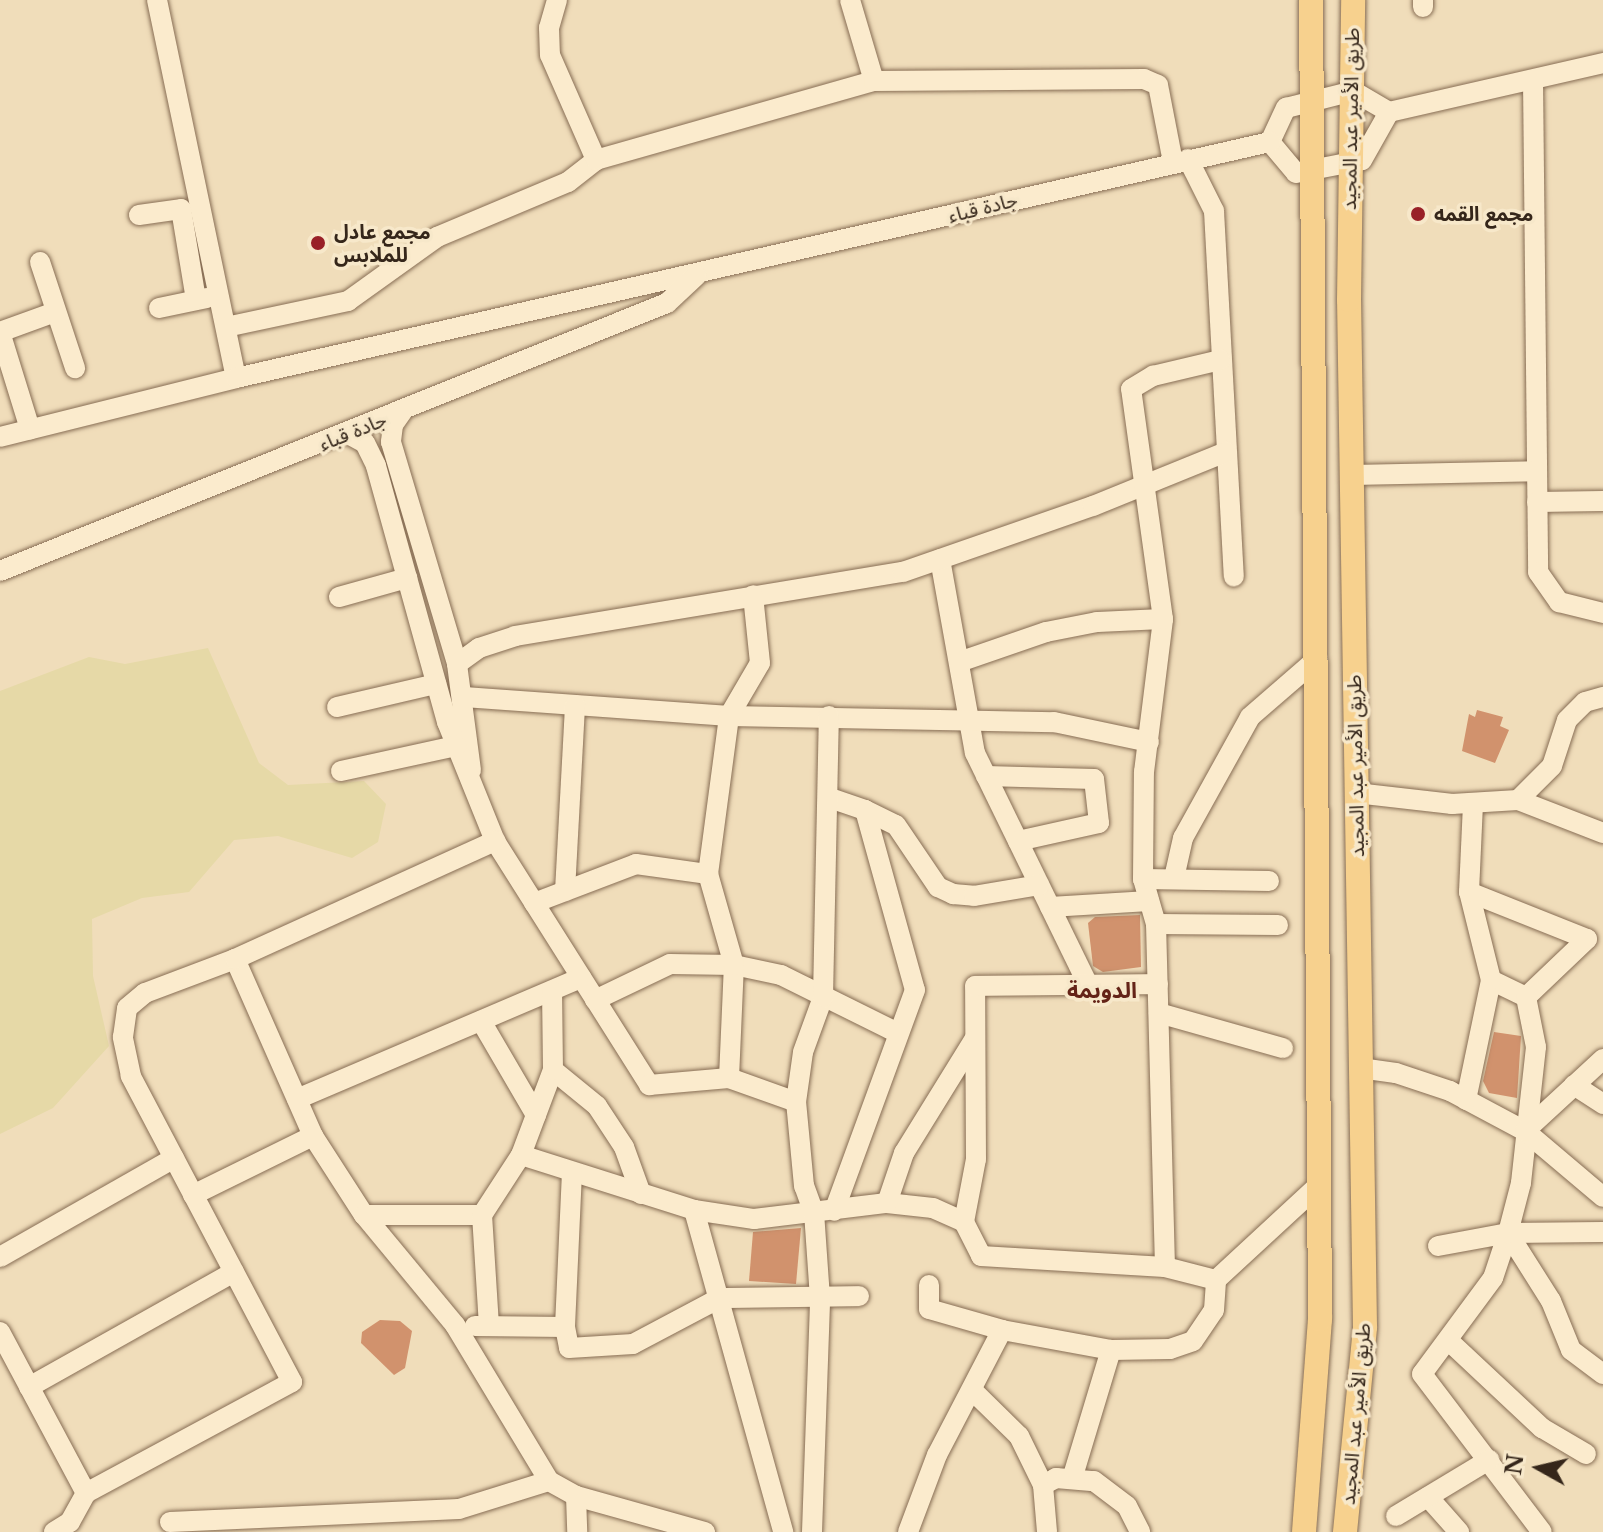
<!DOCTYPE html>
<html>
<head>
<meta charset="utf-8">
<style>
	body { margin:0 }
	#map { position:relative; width:1603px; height:1532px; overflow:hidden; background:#f0ddba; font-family:"Libre Baskerville","Noto Sans Arabic",serif }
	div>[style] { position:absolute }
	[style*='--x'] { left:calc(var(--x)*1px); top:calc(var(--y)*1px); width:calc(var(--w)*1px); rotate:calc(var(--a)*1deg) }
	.farmland>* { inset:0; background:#e6d9a7 }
	.building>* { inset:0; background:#d1926d }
	.roads { filter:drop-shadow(0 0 2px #876d54) drop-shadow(0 0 2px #876d54) }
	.minor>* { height:20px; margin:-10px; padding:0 10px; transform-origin:10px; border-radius:10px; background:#fbebcd }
	.major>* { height:24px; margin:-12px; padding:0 12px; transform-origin:12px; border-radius:12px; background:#f7d18e }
	.dots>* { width:22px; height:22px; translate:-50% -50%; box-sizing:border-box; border:4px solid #f7e8ca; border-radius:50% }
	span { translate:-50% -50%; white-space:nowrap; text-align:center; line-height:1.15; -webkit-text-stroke:7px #f7e8ca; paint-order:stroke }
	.street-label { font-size:20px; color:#35261a }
	.poi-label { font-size:20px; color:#35261a; font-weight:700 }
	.left { translate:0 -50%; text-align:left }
	.neighbourhood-label { font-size:22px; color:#642317; font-weight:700 }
	.north { position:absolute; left:1499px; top:1428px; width:80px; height:80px; -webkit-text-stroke:6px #f7e8ca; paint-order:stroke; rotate:278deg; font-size:22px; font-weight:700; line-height:32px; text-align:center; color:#35261a }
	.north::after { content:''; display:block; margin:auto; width:28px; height:36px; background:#35261a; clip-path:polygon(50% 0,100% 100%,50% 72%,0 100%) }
</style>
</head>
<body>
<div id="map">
	<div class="farmland">
		<div style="clip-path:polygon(208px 648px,259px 763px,288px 785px,364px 781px,386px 804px,378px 842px,352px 858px,278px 836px,234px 840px,189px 892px,142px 898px,92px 919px,93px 976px,109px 1046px,53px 1108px,0 1134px,0 691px,89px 657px,125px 664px)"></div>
	</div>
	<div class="building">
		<div style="clip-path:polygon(1477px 710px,1503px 717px,1500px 726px,1509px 730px,1495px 763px,1462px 751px,1469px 714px,1475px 717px)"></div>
		<div style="clip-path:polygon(1140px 915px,1141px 967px,1103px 972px,1093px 966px,1088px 923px,1095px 917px)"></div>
		<div style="clip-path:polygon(1494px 1032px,1521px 1036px,1517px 1098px,1489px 1093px,1483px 1081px)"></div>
		<div style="clip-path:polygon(801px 1228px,796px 1284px,749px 1281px,753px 1232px)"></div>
		<div style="clip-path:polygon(380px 1320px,400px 1321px,412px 1331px,405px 1368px,394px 1375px,361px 1343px,362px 1332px)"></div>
	</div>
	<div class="roads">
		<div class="minor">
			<div style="--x:157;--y:0;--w:386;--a:78.2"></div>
			<div style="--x:557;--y:0;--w:29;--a:106"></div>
			<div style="--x:549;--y:28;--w:27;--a:88"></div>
			<div style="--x:550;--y:55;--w:115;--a:66.3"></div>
			<div style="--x:850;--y:0;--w:84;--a:73.5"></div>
			<div style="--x:1423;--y:0;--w:7;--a:90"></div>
			<div style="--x:1533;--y:80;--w:492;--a:89.4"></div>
			<div style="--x:1538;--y:572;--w:37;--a:55"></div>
			<div style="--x:1559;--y:602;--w:45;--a:14"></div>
			<div style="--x:1270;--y:142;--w:38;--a:-65"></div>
			<div style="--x:1286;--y:108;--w:69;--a:-14.2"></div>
			<div style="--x:1353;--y:91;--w:42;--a:30.3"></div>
			<div style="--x:1389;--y:112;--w:220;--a:-12.9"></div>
			<div style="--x:1270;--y:142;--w:40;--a:50"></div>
			<div style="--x:1296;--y:173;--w:67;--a:-11.1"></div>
			<div style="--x:1362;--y:160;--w:55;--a:-60.6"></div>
			<div style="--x:1188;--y:159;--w:58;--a:63.4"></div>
			<div style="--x:1214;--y:211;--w:366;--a:86.9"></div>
			<div style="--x:139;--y:215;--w:42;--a:-8.1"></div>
			<div style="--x:181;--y:209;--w:92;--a:80.6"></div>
			<div style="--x:40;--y:262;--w:112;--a:71.7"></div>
			<div style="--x:159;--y:308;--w:49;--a:-11.8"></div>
			<div style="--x:226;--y:327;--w:125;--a:-12"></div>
			<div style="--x:348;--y:301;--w:110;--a:-35.7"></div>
			<div style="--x:437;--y:237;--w:142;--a:-22.8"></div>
			<div style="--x:568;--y:182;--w:36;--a:-38"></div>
			<div style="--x:596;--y:160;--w:289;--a:-15.9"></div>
			<div style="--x:874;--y:81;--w:270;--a:-0.4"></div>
			<div style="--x:1144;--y:79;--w:15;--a:23"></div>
			<div style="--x:1158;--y:85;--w:78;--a:79"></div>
			<div style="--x:0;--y:332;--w:102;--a:72.8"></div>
			<div style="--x:0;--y:332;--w:59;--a:-20"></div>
			<div style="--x:402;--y:412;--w:16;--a:125"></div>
			<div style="--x:393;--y:425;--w:17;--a:97"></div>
			<div style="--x:391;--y:442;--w:232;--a:73.4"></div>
			<div style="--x:457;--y:664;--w:107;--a:82.5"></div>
			<div style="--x:348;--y:434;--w:19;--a:28"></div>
			<div style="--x:365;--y:443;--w:25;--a:64"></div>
			<div style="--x:376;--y:466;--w:266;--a:74.5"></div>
			<div style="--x:447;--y:722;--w:128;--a:68"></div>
			<div style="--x:495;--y:841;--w:289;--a:57.7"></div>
			<div style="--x:649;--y:1085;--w:80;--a:-5"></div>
			<div style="--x:729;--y:1078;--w:71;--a:19.7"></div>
			<div style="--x:0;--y:437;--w:243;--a:-14"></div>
			<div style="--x:236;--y:378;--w:1061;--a:-12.86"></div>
			<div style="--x:1352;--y:475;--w:184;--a:-1.2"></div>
			<div style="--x:1537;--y:502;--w:66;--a:-0.9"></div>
			<div style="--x:940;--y:559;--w:197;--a:79.8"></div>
			<div style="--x:975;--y:753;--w:258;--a:64"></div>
			<div style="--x:0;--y:571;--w:719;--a:-21.89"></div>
			<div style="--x:667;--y:303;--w:40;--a:-43"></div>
			<div style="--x:339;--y:597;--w:71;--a:-15.6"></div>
			<div style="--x:959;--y:662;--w:92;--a:-19"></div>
			<div style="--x:1046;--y:632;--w:52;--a:-11.1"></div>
			<div style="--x:1097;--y:622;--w:66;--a:-2.6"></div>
			<div style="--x:457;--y:664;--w:27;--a:-36"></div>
			<div style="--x:479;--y:648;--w:38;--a:-18"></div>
			<div style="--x:515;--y:636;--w:393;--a:-9.4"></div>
			<div style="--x:903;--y:572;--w:201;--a:-19.2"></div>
			<div style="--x:1093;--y:506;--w:144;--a:-22.1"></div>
			<div style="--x:464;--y:697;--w:266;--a:4.1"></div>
			<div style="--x:729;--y:716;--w:325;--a:1.1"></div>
			<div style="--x:1054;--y:722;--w:97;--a:11.9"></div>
			<div style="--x:337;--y:707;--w:102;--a:-13.1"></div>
			<div style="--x:341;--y:771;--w:118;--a:-12.3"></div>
			<div style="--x:986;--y:776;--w:108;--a:1.6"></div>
			<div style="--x:1094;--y:779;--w:44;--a:83.5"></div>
			<div style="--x:1099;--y:823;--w:83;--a:167.5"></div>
			<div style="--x:1356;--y:793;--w:97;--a:6.5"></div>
			<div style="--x:1452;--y:804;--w:66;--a:-3.5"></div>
			<div style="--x:1518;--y:800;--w:91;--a:21.2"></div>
			<div style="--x:830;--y:798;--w:37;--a:19"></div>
			<div style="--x:865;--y:810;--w:187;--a:74.5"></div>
			<div style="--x:915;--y:990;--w:235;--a:110.1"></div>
			<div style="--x:1518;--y:800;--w:48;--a:-45"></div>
			<div style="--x:1552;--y:766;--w:48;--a:-71.9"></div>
			<div style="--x:1567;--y:720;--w:25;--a:-45"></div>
			<div style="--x:1585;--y:702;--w:19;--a:-16"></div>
			<div style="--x:865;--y:810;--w:34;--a:26"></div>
			<div style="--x:896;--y:825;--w:75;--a:55.9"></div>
			<div style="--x:938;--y:887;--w:17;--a:25"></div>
			<div style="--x:953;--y:894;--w:21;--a:5"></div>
			<div style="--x:974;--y:896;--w:66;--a:-9.6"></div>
			<div style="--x:1174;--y:878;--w:41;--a:-77.3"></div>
			<div style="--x:1183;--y:838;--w:138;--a:-61"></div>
			<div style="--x:1250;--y:717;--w:89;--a:-40.9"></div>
			<div style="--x:1143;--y:879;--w:126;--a:0.9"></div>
			<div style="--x:565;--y:891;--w:186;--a:-86.9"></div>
			<div style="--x:1469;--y:892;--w:127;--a:21.7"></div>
			<div style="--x:1587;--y:939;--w:84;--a:136.4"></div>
			<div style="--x:1526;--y:997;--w:39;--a:-154"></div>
			<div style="--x:534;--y:903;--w:109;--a:-20.9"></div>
			<div style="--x:636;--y:864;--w:73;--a:7.9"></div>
			<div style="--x:1050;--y:907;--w:99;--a:-3.5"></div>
			<div style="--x:1156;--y:924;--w:122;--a:0.5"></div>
			<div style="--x:235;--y:959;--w:193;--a:66.2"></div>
			<div style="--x:313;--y:1136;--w:94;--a:57.2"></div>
			<div style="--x:364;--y:1215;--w:143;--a:50.4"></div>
			<div style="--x:455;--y:1325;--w:182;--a:58.9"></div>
			<div style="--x:549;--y:1481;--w:31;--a:29"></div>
			<div style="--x:576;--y:1496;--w:134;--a:15.6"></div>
			<div style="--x:1526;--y:997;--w:51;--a:78.7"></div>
			<div style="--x:1536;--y:1047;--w:137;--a:96.3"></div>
			<div style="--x:1521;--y:1183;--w:52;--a:104.6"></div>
			<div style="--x:1508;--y:1233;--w:47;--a:108.4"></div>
			<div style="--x:1493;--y:1278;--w:119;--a:126.5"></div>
			<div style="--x:1422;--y:1374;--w:198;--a:52.8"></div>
			<div style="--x:595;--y:1000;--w:83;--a:-25.6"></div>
			<div style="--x:670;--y:964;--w:64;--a:0.9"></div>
			<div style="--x:734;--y:965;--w:48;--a:12"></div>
			<div style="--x:781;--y:975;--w:131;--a:26.4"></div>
			<div style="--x:1159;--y:1013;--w:129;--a:15.8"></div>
			<div style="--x:481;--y:1021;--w:109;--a:59.7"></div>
			<div style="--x:1360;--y:1068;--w:36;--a:8"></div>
			<div style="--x:1396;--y:1073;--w:57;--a:18.4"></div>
			<div style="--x:1450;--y:1091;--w:85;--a:28.1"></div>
			<div style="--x:1525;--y:1131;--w:102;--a:40.2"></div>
			<div style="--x:553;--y:1070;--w:57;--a:39.3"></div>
			<div style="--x:597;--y:1106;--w:49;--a:56.6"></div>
			<div style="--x:624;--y:1147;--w:50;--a:70.1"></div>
			<div style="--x:729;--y:1078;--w:113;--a:-87.5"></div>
			<div style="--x:734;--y:965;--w:95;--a:-105.9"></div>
			<div style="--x:708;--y:874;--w:159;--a:-82.4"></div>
			<div style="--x:729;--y:716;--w:61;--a:-59.7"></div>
			<div style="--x:760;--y:663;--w:68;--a:-95.9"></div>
			<div style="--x:1574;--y:1085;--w:35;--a:33"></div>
			<div style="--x:297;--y:1099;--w:309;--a:-23.1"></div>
			<div style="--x:1466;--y:1100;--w:123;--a:-78.2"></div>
			<div style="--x:1491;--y:980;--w:91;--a:-104"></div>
			<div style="--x:1469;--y:892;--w:89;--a:-87.4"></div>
			<div style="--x:1525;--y:1131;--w:106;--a:-42.7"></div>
			<div style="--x:521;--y:1155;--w:182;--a:17.6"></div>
			<div style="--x:694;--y:1210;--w:61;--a:8.5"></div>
			<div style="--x:754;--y:1219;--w:134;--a:-6.9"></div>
			<div style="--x:887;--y:1203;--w:46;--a:6.2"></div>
			<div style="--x:933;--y:1208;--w:34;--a:24"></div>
			<div style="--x:964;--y:1222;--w:38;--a:63"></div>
			<div style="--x:981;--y:1256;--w:184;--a:3.4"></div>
			<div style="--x:1165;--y:1267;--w:53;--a:14.3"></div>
			<div style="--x:1216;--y:1280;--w:142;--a:-42.7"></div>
			<div style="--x:572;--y:1172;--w:155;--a:92.6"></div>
			<div style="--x:565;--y:1327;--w:21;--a:79"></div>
			<div style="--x:569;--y:1348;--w:64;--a:-3.6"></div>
			<div style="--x:633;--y:1344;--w:98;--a:-27.9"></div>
			<div style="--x:720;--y:1298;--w:139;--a:-0.8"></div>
			<div style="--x:193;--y:1195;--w:134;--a:-26.2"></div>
			<div style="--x:887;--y:1203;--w:53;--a:-71.2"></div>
			<div style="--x:904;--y:1153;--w:135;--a:-58.3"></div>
			<div style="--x:694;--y:1210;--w:334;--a:74.5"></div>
			<div style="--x:364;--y:1215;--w:118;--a:0"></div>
			<div style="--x:964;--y:1222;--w:64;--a:-79.2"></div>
			<div style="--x:976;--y:1159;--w:173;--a:-90.3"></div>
			<div style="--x:975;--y:986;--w:183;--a:-0.6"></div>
			<div style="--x:1508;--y:1233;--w:80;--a:57.7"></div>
			<div style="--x:1551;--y:1301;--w:53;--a:67.8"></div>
			<div style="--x:1571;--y:1350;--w:40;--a:37"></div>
			<div style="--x:1438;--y:1246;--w:71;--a:-10.5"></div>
			<div style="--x:1508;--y:1233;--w:95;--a:-0.6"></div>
			<div style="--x:0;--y:1257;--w:200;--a:-29.6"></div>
			<div style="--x:1165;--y:1267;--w:343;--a:-91.5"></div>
			<div style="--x:1156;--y:924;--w:47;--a:-106.1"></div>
			<div style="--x:1143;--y:879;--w:107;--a:-89.5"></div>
			<div style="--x:1144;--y:772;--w:154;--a:-82.9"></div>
			<div style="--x:1163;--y:619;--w:232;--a:-97.9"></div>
			<div style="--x:1131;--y:389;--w:26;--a:-31"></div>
			<div style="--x:1153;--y:376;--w:69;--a:-13.4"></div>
			<div style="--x:929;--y:1285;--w:24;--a:90"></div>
			<div style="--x:929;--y:1309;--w:76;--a:16"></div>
			<div style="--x:1002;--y:1330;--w:111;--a:10.4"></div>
			<div style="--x:1111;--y:1350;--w:59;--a:-1"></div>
			<div style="--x:1170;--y:1349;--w:24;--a:-19"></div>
			<div style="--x:1193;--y:1341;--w:37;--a:-56"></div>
			<div style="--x:1214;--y:1310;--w:30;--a:-86"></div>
			<div style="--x:475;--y:1326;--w:90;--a:0.6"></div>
			<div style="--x:489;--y:1326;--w:111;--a:-93.6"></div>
			<div style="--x:482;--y:1215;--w:72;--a:-57"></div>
			<div style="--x:521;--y:1155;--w:91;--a:-69.4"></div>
			<div style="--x:553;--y:1070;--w:79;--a:-90.7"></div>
			<div style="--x:0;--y:1332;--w:183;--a:61.9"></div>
			<div style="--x:86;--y:1493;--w:33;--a:119"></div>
			<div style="--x:70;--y:1522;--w:19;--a:148"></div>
			<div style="--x:1450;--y:1342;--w:126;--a:43.1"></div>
			<div style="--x:1542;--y:1428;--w:51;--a:30.6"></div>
			<div style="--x:29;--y:1387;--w:235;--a:-29.3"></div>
			<div style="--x:974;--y:1392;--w:63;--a:44.4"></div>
			<div style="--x:1019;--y:1436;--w:55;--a:63.9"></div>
			<div style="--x:1043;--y:1485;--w:47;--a:85.1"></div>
			<div style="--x:1072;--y:1479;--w:135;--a:-73.2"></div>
			<div style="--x:1043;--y:1485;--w:15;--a:-28"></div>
			<div style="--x:1056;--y:1478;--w:38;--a:5"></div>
			<div style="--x:1094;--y:1481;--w:41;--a:37.1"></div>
			<div style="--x:1127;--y:1506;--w:29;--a:63"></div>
			<div style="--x:86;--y:1493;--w:234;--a:-28.3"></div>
			<div style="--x:292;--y:1382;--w:346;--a:-117.8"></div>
			<div style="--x:131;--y:1076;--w:40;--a:-102"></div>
			<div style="--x:123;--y:1037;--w:29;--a:-82"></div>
			<div style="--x:127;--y:1008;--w:23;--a:-40"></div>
			<div style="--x:145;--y:993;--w:96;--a:-20.7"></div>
			<div style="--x:235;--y:959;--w:286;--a:-24.4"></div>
			<div style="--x:576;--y:1496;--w:36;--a:88"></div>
			<div style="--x:1428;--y:1497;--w:47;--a:48.5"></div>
			<div style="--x:1396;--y:1516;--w:109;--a:-31.1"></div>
			<div style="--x:170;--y:1522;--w:289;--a:-2.6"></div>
			<div style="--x:459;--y:1509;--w:94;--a:-17.3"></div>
			<div style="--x:812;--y:1532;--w:234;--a:-88"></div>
			<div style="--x:820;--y:1298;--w:85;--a:-94"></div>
			<div style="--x:814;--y:1213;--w:29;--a:-110"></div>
			<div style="--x:804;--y:1186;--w:84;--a:-95.4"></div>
			<div style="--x:796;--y:1102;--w:50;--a:-82"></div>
			<div style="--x:803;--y:1052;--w:59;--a:-70"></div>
			<div style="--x:823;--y:997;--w:281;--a:-88.8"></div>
			<div style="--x:908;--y:1532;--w:82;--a:-69.4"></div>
			<div style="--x:937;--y:1455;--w:141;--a:-62.5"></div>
		</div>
		<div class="major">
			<div style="--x:1304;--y:1532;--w:214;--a:-85.7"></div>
			<div style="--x:1320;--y:1319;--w:1319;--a:-90.39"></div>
			<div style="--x:1345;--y:1532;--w:206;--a:-84.4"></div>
			<div style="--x:1365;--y:1327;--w:1027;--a:-90.89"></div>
			<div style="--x:1349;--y:300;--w:300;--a:-89.2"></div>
		</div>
	</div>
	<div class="dots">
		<div style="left:1418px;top:214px;background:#992027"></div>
		<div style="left:318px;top:243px;background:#992027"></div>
	</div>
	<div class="street-label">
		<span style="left:1351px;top:119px;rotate:-89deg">طريق الأمير عبد المجيد</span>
		<span style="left:983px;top:208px;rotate:-14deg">جادة قباء</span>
		<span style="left:353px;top:432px;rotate:-22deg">جادة قباء</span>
		<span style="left:1356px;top:766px;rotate:-91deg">طريق الأمير عبد المجيد</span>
		<span style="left:1356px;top:1414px;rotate:-85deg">طريق الأمير عبد المجيد</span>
	</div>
	<div class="poi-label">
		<span class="left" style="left:1434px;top:214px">مجمع القمه</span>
		<span class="left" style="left:334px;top:244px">مجمع عادل<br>للملابس</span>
	</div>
	<div class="neighbourhood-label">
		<span style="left:1102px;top:991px">الدويمة</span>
	</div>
	<div class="north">N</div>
</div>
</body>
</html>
